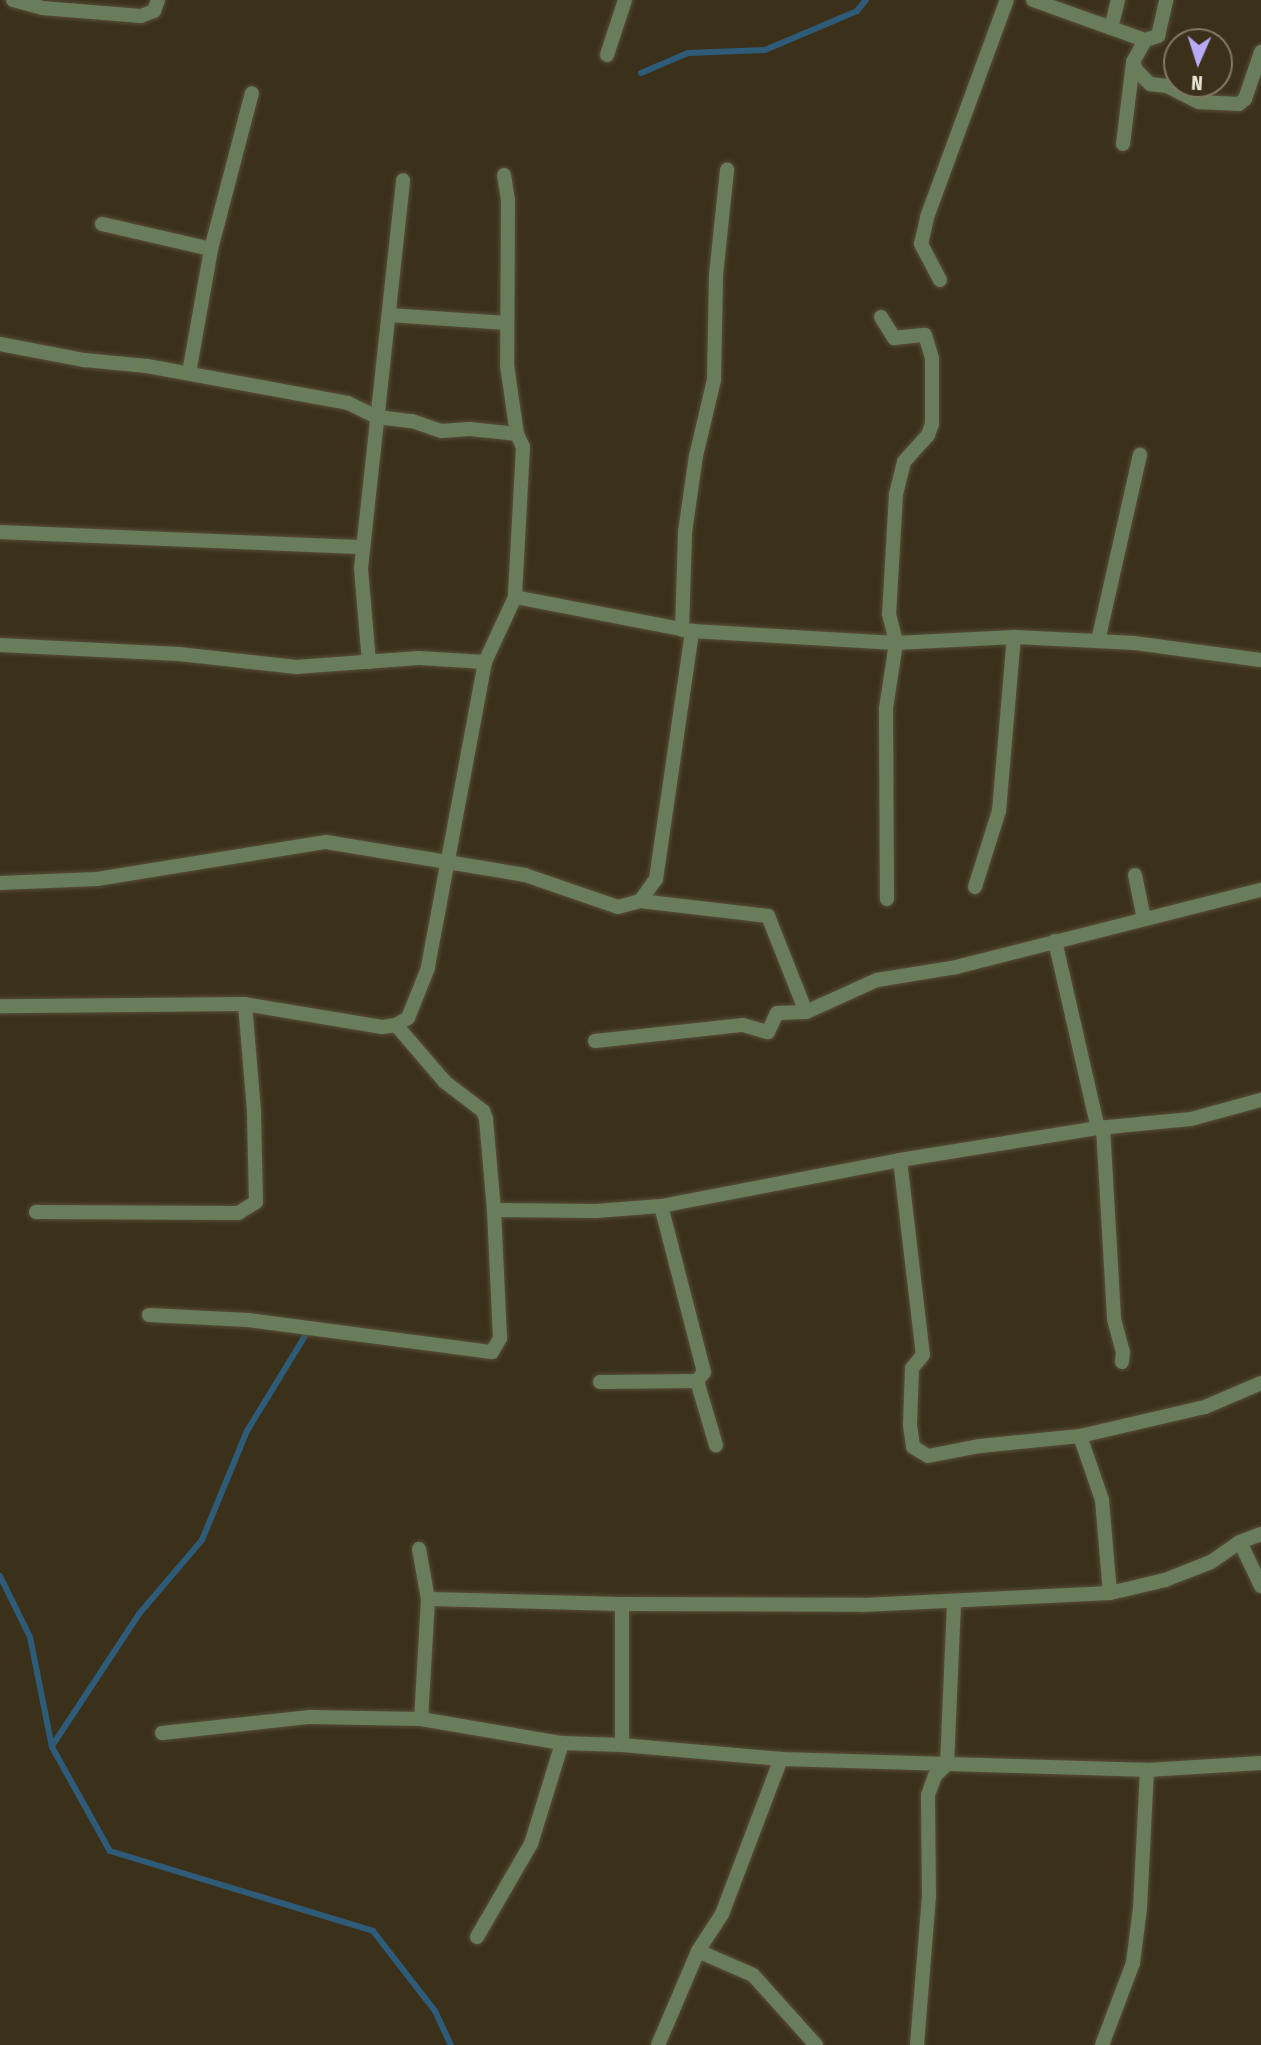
<!DOCTYPE html>
<html>
<head>
<meta charset="utf-8">
<style>
	body { margin:0 }
	#map { position:relative; width:1261px; height:2045px; overflow:hidden; background:#3b311b; font-family:"Fira Sans Condensed",sans-serif }
	div>[style] { position:absolute }
	[style*='--x'] { left:calc(var(--x)*1px); top:calc(var(--y)*1px); width:calc(var(--w)*1px); rotate:calc(var(--a)*1deg) }
	.stream>* { height:6px; margin:-3px; padding:0 3px; transform-origin:3px; border-radius:3px; background:#2e5b77 }
	.roads { filter:drop-shadow(0 0 2px #574e39) drop-shadow(0 0 2px #574e39) }
	.street>* { height:14px; margin:-7px; padding:0 7px; transform-origin:7px; border-radius:7px; background:#6a7d5a }
	span { translate:-50% -50%; white-space:nowrap; text-align:center; line-height:1.15; -webkit-text-stroke:5px #3b311b; paint-order:stroke }
	.north { position:absolute; left:1163px; top:28px; width:70px; height:70px; box-sizing:border-box; background:#3b311b; border:2px solid #827967; border-radius:50%; rotate:183deg; font-size:19px; font-weight:700; line-height:28px; text-align:center; color:#ece6d9 }
	.north::after { content:''; display:block; margin:auto; width:24px; height:32px; background:#b7abf7; clip-path:polygon(50% 0,100% 100%,50% 72%,0 100%) }
</style>
</head>
<body>
<div id="map">
	<div class="stream">
		<div style="--x:641;--y:73;--w:51;--a:-23.1"></div>
		<div style="--x:688;--y:53;--w:77;--a:-2.2"></div>
		<div style="--x:765;--y:50;--w:100;--a:-23"></div>
		<div style="--x:857;--y:11;--w:14;--a:-51"></div>
		<div style="--x:0;--y:1576;--w:68;--a:63.8"></div>
		<div style="--x:30;--y:1637;--w:112;--a:78.7"></div>
		<div style="--x:52;--y:1747;--w:119;--a:60.9"></div>
		<div style="--x:110;--y:1851;--w:275;--a:16.9"></div>
		<div style="--x:373;--y:1931;--w:101;--a:52.2"></div>
		<div style="--x:435;--y:2011;--w:38;--a:65"></div>
		<div style="--x:52;--y:1746;--w:158;--a:-56.6"></div>
		<div style="--x:139;--y:1614;--w:97;--a:-49.6"></div>
		<div style="--x:202;--y:1540;--w:118;--a:-67.6"></div>
		<div style="--x:247;--y:1431;--w:111;--a:-58.6"></div>
	</div>
	<div class="roads">
		<div class="street">
			<div style="--x:13;--y:0;--w:30;--a:15"></div>
			<div style="--x:42;--y:8;--w:99;--a:4.6"></div>
			<div style="--x:141;--y:16;--w:14;--a:-21"></div>
			<div style="--x:154;--y:11;--w:12;--a:-70"></div>
			<div style="--x:1033;--y:0;--w:119;--a:19.7"></div>
			<div style="--x:1145;--y:40;--w:14;--a:-17"></div>
			<div style="--x:1158;--y:36;--w:37;--a:-77"></div>
			<div style="--x:1111;--y:28;--w:29;--a:-76"></div>
			<div style="--x:607;--y:55;--w:58;--a:-71.9"></div>
			<div style="--x:1133;--y:62;--w:9;--a:69"></div>
			<div style="--x:1136;--y:70;--w:20;--a:45"></div>
			<div style="--x:1150;--y:84;--w:17;--a:7"></div>
			<div style="--x:1167;--y:86;--w:36;--a:27"></div>
			<div style="--x:1199;--y:102;--w:40;--a:2.9"></div>
			<div style="--x:1239;--y:104;--w:8;--a:-40"></div>
			<div style="--x:1245;--y:99;--w:50;--a:-71.2"></div>
			<div style="--x:1123;--y:144;--w:83;--a:-83"></div>
			<div style="--x:1133;--y:62;--w:25;--a:-61"></div>
			<div style="--x:504;--y:175;--w:25;--a:81"></div>
			<div style="--x:508;--y:200;--w:165;--a:90.3"></div>
			<div style="--x:507;--y:365;--w:70;--a:81.8"></div>
			<div style="--x:102;--y:224;--w:112;--a:12.9"></div>
			<div style="--x:940;--y:280;--w:41;--a:-117.8"></div>
			<div style="--x:921;--y:244;--w:28;--a:-77"></div>
			<div style="--x:927;--y:217;--w:231;--a:-69.8"></div>
			<div style="--x:389;--y:315;--w:118;--a:3.9"></div>
			<div style="--x:881;--y:317;--w:25;--a:58"></div>
			<div style="--x:894;--y:338;--w:31;--a:-6"></div>
			<div style="--x:925;--y:335;--w:24;--a:73"></div>
			<div style="--x:932;--y:358;--w:66;--a:90"></div>
			<div style="--x:932;--y:424;--w:12;--a:110"></div>
			<div style="--x:928;--y:435;--w:36;--a:132"></div>
			<div style="--x:904;--y:462;--w:33;--a:104"></div>
			<div style="--x:896;--y:494;--w:120;--a:93.3"></div>
			<div style="--x:889;--y:614;--w:30;--a:76"></div>
			<div style="--x:896;--y:643;--w:66;--a:98.7"></div>
			<div style="--x:886;--y:708;--w:191;--a:89.7"></div>
			<div style="--x:0;--y:344;--w:86;--a:10.8"></div>
			<div style="--x:84;--y:360;--w:63;--a:5.4"></div>
			<div style="--x:147;--y:366;--w:204;--a:10.4"></div>
			<div style="--x:348;--y:403;--w:32;--a:26"></div>
			<div style="--x:377;--y:417;--w:35;--a:7"></div>
			<div style="--x:412;--y:421;--w:31;--a:19"></div>
			<div style="--x:441;--y:431;--w:29;--a:-4"></div>
			<div style="--x:470;--y:429;--w:47;--a:6.1"></div>
			<div style="--x:517;--y:434;--w:14;--a:65"></div>
			<div style="--x:523;--y:447;--w:150;--a:93.1"></div>
			<div style="--x:515;--y:597;--w:72;--a:114.8"></div>
			<div style="--x:485;--y:662;--w:311;--a:100.6"></div>
			<div style="--x:428;--y:968;--w:54;--a:111.8"></div>
			<div style="--x:408;--y:1018;--w:14;--a:150"></div>
			<div style="--x:396;--y:1025;--w:14;--a:172"></div>
			<div style="--x:382;--y:1027;--w:139;--a:-170.5"></div>
			<div style="--x:245;--y:1004;--w:245;--a:179.5"></div>
			<div style="--x:189;--y:373;--w:126;--a:-79.9"></div>
			<div style="--x:211;--y:249;--w:161;--a:-75.3"></div>
			<div style="--x:0;--y:532;--w:363;--a:2.4"></div>
			<div style="--x:515;--y:597;--w:180;--a:10.9"></div>
			<div style="--x:692;--y:631;--w:204;--a:3.4"></div>
			<div style="--x:896;--y:643;--w:118;--a:-2.9"></div>
			<div style="--x:1014;--y:637;--w:121;--a:2.8"></div>
			<div style="--x:1135;--y:643;--w:127;--a:7.7"></div>
			<div style="--x:682;--y:630;--w:98;--a:-88.2"></div>
			<div style="--x:685;--y:532;--w:77;--a:-81.8"></div>
			<div style="--x:696;--y:456;--w:78;--a:-76.7"></div>
			<div style="--x:714;--y:380;--w:105;--a:-88.9"></div>
			<div style="--x:716;--y:275;--w:106;--a:-84"></div>
			<div style="--x:1098;--y:641;--w:191;--a:-77.3"></div>
			<div style="--x:0;--y:645;--w:179;--a:2.9"></div>
			<div style="--x:179;--y:654;--w:118;--a:6.3"></div>
			<div style="--x:296;--y:667;--w:123;--a:-4.2"></div>
			<div style="--x:419;--y:658;--w:66;--a:3.5"></div>
			<div style="--x:369;--y:662;--w:94;--a:-94.9"></div>
			<div style="--x:361;--y:568;--w:390;--a:-83.8"></div>
			<div style="--x:1135;--y:875;--w:45;--a:78.4"></div>
			<div style="--x:0;--y:883;--w:97;--a:-2.4"></div>
			<div style="--x:97;--y:879;--w:232;--a:-9.2"></div>
			<div style="--x:326;--y:842;--w:202;--a:9.4"></div>
			<div style="--x:525;--y:875;--w:98;--a:19"></div>
			<div style="--x:618;--y:907;--w:23;--a:-15"></div>
			<div style="--x:640;--y:901;--w:27;--a:-54"></div>
			<div style="--x:656;--y:879;--w:251;--a:-81.7"></div>
			<div style="--x:975;--y:887;--w:80;--a:-72.5"></div>
			<div style="--x:999;--y:811;--w:175;--a:-85.1"></div>
			<div style="--x:640;--y:901;--w:129;--a:6.7"></div>
			<div style="--x:768;--y:916;--w:103;--a:68.4"></div>
			<div style="--x:1055;--y:941;--w:192;--a:77.1"></div>
			<div style="--x:396;--y:1025;--w:75;--a:49.3"></div>
			<div style="--x:445;--y:1082;--w:48;--a:37.3"></div>
			<div style="--x:483;--y:1111;--w:9;--a:69"></div>
			<div style="--x:486;--y:1119;--w:91;--a:85"></div>
			<div style="--x:595;--y:1041;--w:149;--a:-6.2"></div>
			<div style="--x:743;--y:1025;--w:26;--a:16"></div>
			<div style="--x:768;--y:1032;--w:21;--a:-65"></div>
			<div style="--x:777;--y:1013;--w:29;--a:-2"></div>
			<div style="--x:806;--y:1012;--w:78;--a:-24.3"></div>
			<div style="--x:877;--y:980;--w:80;--a:-9.3"></div>
			<div style="--x:956;--y:967;--w:315;--a:-14.2"></div>
			<div style="--x:1103;--y:1127;--w:192;--a:86.7"></div>
			<div style="--x:1114;--y:1319;--w:34;--a:75"></div>
			<div style="--x:1123;--y:1352;--w:10;--a:96"></div>
			<div style="--x:900;--y:1160;--w:196;--a:83.3"></div>
			<div style="--x:923;--y:1355;--w:17;--a:130"></div>
			<div style="--x:912;--y:1368;--w:57;--a:92"></div>
			<div style="--x:910;--y:1425;--w:22;--a:82"></div>
			<div style="--x:913;--y:1447;--w:17;--a:31"></div>
			<div style="--x:928;--y:1456;--w:53;--a:-10.9"></div>
			<div style="--x:980;--y:1446;--w:100;--a:-5.7"></div>
			<div style="--x:1080;--y:1436;--w:128;--a:-13.1"></div>
			<div style="--x:1205;--y:1407;--w:61;--a:-23.2"></div>
			<div style="--x:36;--y:1212;--w:202;--a:0.3"></div>
			<div style="--x:238;--y:1213;--w:21;--a:-31"></div>
			<div style="--x:256;--y:1202;--w:91;--a:-91.3"></div>
			<div style="--x:254;--y:1111;--w:107;--a:-94.8"></div>
			<div style="--x:149;--y:1315;--w:99;--a:2.9"></div>
			<div style="--x:248;--y:1320;--w:246;--a:7.5"></div>
			<div style="--x:492;--y:1352;--w:16;--a:-60"></div>
			<div style="--x:500;--y:1338;--w:128;--a:-92.7"></div>
			<div style="--x:494;--y:1210;--w:102;--a:0.6"></div>
			<div style="--x:596;--y:1211;--w:65;--a:-4.4"></div>
			<div style="--x:661;--y:1206;--w:243;--a:-10.9"></div>
			<div style="--x:900;--y:1160;--w:201;--a:-9.2"></div>
			<div style="--x:1098;--y:1128;--w:93;--a:-5.5"></div>
			<div style="--x:1191;--y:1119;--w:73;--a:-15.2"></div>
			<div style="--x:697;--y:1381;--w:67;--a:73.5"></div>
			<div style="--x:600;--y:1382;--w:97;--a:-0.6"></div>
			<div style="--x:697;--y:1381;--w:11;--a:-52"></div>
			<div style="--x:704;--y:1372;--w:171;--a:-104.5"></div>
			<div style="--x:1080;--y:1436;--w:68;--a:71"></div>
			<div style="--x:1102;--y:1500;--w:93;--a:85.1"></div>
			<div style="--x:1240;--y:1542;--w:49;--a:64.5"></div>
			<div style="--x:419;--y:1549;--w:51;--a:79.8"></div>
			<div style="--x:428;--y:1599;--w:120;--a:93.3"></div>
			<div style="--x:428;--y:1599;--w:194;--a:1.5"></div>
			<div style="--x:622;--y:1604;--w:141;--a:90"></div>
			<div style="--x:622;--y:1604;--w:241;--a:0.2"></div>
			<div style="--x:863;--y:1605;--w:247;--a:-2.8"></div>
			<div style="--x:1110;--y:1593;--w:57;--a:-13.3"></div>
			<div style="--x:1165;--y:1580;--w:49;--a:-21.4"></div>
			<div style="--x:1211;--y:1562;--w:35;--a:-35"></div>
			<div style="--x:1240;--y:1542;--w:22;--a:-21"></div>
			<div style="--x:162;--y:1733;--w:149;--a:-6.2"></div>
			<div style="--x:310;--y:1717;--w:111;--a:1"></div>
			<div style="--x:421;--y:1719;--w:143;--a:9.7"></div>
			<div style="--x:562;--y:1743;--w:60;--a:1.9"></div>
			<div style="--x:622;--y:1745;--w:160;--a:5"></div>
			<div style="--x:781;--y:1759;--w:366;--a:1.7"></div>
			<div style="--x:1147;--y:1770;--w:114;--a:-3.5"></div>
			<div style="--x:477;--y:1937;--w:108;--a:-59.9"></div>
			<div style="--x:531;--y:1844;--w:106;--a:-72.9"></div>
			<div style="--x:698;--y:1951;--w:60;--a:23.6"></div>
			<div style="--x:753;--y:1975;--w:94;--a:48"></div>
			<div style="--x:658;--y:2045;--w:102;--a:-66.9"></div>
			<div style="--x:698;--y:1951;--w:44;--a:-57"></div>
			<div style="--x:722;--y:1914;--w:166;--a:-69.2"></div>
			<div style="--x:917;--y:2045;--w:149;--a:-85.4"></div>
			<div style="--x:929;--y:1896;--w:101;--a:-90.6"></div>
			<div style="--x:928;--y:1795;--w:20;--a:-70"></div>
			<div style="--x:935;--y:1776;--w:17;--a:-45"></div>
			<div style="--x:947;--y:1764;--w:163;--a:-87.5"></div>
			<div style="--x:1102;--y:2045;--w:88;--a:-69.3"></div>
			<div style="--x:1133;--y:1963;--w:55;--a:-82.7"></div>
			<div style="--x:1140;--y:1908;--w:138;--a:-87.1"></div>
		</div>
	</div>
	<div class="north">N</div>
</div>
</body>
</html>
